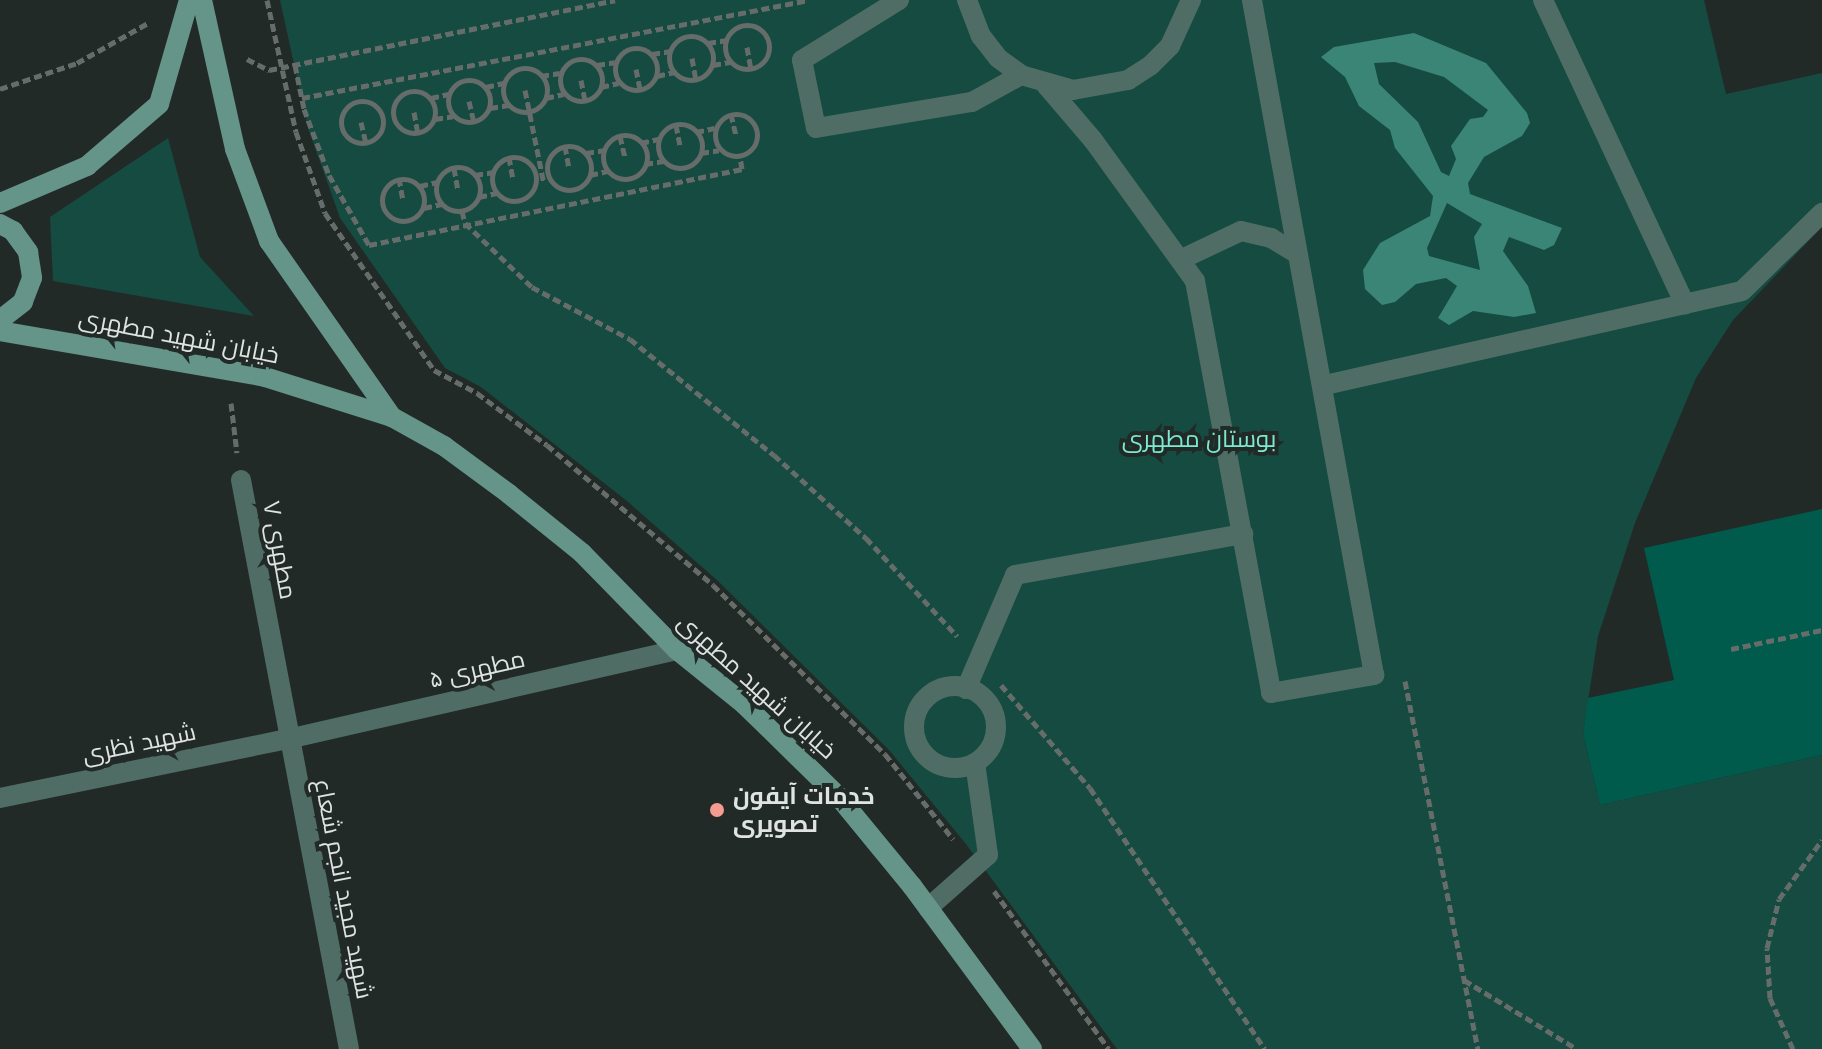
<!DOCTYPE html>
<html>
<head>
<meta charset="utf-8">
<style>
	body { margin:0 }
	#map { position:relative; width:1822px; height:1049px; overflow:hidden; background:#222a28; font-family:Quicksand,Cairo,sans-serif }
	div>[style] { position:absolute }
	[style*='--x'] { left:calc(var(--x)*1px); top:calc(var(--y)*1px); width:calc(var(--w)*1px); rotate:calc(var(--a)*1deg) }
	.green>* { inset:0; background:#154b40 }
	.water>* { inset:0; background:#3a8575 }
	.building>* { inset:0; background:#005b4c }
	.path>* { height:5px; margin-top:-2.5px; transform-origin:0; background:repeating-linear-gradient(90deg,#656c6a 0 8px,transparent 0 12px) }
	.path>.ring { margin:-2.5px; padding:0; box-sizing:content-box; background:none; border:5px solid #656c6a; border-radius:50% }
	.service>* { height:20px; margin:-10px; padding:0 10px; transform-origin:10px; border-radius:10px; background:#506d65 }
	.service>.ring { margin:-10px; padding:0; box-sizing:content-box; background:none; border:20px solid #506d65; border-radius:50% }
	.minor>* { height:20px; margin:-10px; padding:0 10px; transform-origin:10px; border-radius:10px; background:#506d65 }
	.secondary>* { height:20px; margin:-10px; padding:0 10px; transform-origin:10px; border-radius:10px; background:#659488 }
	.dots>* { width:22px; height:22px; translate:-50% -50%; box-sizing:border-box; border:4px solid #222a28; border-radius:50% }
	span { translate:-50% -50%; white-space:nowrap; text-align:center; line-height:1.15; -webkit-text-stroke:8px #222a28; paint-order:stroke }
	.street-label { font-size:24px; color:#dfe4e3 }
	.park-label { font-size:24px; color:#7bead0 }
	.poi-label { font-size:24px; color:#dfe4e3; font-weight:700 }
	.left { translate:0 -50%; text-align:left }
</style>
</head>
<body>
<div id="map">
	<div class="green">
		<div style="clip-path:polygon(280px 0,1704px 0,1726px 94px,1822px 73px,1822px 227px,1733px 320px,1696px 378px,1635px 523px,1598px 636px,1583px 734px,1600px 805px,1822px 755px,1822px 1049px,1117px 1049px,966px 844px,889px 750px,718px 581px,627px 501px,481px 387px,445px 368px,340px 218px,308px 128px)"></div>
		<div style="clip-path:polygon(168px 138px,200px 257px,254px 316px,53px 281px,50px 217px)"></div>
	</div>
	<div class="water">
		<div style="clip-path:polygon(evenodd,1414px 33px,1486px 63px,1527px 113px,1530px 123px,1522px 136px,1484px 157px,1468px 183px,1470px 194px,1562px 228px,1554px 245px,1544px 250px,1509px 237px,1503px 251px,1528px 286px,1536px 313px,1514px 317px,1473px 311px,1449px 325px,1438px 318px,1457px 286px,1446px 278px,1416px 284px,1395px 302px,1382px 305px,1365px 289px,1363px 270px,1380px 243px,1430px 216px,1433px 196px,1395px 148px,1390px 130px,1359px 106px,1345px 77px,1321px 57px,1334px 47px,1414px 33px,1395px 62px,1444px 77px,1488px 110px,1483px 117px,1470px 119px,1451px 146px,1456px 159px,1449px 176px,1441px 172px,1418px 122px,1379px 84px,1374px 63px,1395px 62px,1414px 33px,1447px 203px,1482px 224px,1474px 237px,1480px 270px,1429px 256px,1427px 248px,1447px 203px)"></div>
	</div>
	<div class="building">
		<div style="clip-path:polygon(1822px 509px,1822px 755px,1600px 805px,1583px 734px,1588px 698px,1674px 680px,1644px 548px)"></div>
	</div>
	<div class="path">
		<div style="--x:267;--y:0;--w:135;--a:77.6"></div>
		<div style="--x:296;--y:132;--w:86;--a:70.3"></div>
		<div style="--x:325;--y:213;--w:191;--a:55.2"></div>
		<div style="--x:434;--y:370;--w:49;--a:28.1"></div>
		<div style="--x:477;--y:393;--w:87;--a:36.6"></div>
		<div style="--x:547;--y:445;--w:217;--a:40.1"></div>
		<div style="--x:713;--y:585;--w:241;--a:44.5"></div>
		<div style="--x:885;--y:754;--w:109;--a:51.3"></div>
		<div class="ring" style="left:725px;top:25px;width:39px;height:39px"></div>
		<div class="ring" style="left:669px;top:36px;width:39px;height:39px"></div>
		<div style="--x:708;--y:43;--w:18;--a:-9"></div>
		<div style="--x:747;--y:47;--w:22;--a:80"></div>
		<div class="ring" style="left:615px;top:48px;width:37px;height:37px"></div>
		<div style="--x:652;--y:54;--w:18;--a:-9"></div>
		<div style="--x:692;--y:58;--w:22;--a:80"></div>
		<div class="ring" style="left:560px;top:59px;width:37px;height:37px"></div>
		<div style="--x:247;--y:59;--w:25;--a:27"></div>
		<div style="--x:269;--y:70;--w:353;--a:-11.4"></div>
		<div style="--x:295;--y:65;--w:45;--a:78.4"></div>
		<div style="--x:304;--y:109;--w:71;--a:69.3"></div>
		<div style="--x:329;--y:175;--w:81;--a:60.3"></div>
		<div style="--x:369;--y:245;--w:381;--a:-11.5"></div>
		<div style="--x:742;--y:169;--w:12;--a:-99"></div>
		<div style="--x:597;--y:65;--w:18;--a:-9"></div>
		<div style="--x:713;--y:65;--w:17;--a:-10"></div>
		<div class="ring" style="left:503px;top:68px;width:39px;height:39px"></div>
		<div style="--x:636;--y:69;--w:21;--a:79"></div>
		<div style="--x:541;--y:76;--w:19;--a:-9"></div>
		<div style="--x:657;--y:76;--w:18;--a:-13"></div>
		<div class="ring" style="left:448px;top:80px;width:37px;height:37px"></div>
		<div style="--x:581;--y:80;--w:21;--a:79"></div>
		<div style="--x:486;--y:87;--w:18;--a:-13"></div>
		<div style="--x:601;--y:87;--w:18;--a:-13"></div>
		<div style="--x:0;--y:89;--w:81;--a:-18.7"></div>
		<div style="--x:77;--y:63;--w:81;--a:-29.4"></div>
		<div style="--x:525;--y:90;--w:96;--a:78.6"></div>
		<div class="ring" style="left:393px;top:91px;width:37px;height:37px"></div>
		<div style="--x:302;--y:98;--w:516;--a:-10.94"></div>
		<div style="--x:431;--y:98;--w:18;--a:-13"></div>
		<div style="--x:546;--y:98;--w:18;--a:-13"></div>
		<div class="ring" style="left:341px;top:101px;width:37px;height:37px"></div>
		<div style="--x:469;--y:101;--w:23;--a:77"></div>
		<div style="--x:490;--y:108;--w:19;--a:-9"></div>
		<div style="--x:414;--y:112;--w:22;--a:80"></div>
		<div class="ring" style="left:715px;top:114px;width:37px;height:37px"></div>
		<div style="--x:731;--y:114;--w:22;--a:77"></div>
		<div style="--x:435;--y:119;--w:18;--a:-9"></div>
		<div style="--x:361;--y:122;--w:23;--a:77"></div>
		<div class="ring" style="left:658px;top:124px;width:39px;height:39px"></div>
		<div style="--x:676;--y:125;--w:21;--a:79"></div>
		<div style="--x:696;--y:132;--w:19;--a:-12"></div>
		<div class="ring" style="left:603px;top:135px;width:39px;height:39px"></div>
		<div style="--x:620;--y:136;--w:22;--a:77"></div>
		<div style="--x:641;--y:143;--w:18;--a:-13"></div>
		<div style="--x:565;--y:146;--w:22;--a:80"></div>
		<div class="ring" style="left:547px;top:146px;width:39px;height:39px"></div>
		<div style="--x:586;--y:153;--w:18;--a:-9"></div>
		<div style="--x:701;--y:153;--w:18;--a:-9"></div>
		<div style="--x:509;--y:157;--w:22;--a:80"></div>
		<div class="ring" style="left:492px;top:157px;width:39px;height:39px"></div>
		<div style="--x:645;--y:164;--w:19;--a:-9"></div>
		<div class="ring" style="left:436px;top:167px;width:39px;height:39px"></div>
		<div style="--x:454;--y:168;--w:22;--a:80"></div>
		<div style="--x:475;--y:175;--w:18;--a:-9"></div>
		<div style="--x:590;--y:175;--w:18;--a:-13"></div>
		<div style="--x:399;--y:178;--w:22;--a:80"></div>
		<div class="ring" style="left:382px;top:179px;width:37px;height:37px"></div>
		<div style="--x:420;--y:186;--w:17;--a:-13"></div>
		<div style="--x:479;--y:197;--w:18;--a:-13"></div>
		<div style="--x:424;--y:208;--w:18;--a:-13"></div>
		<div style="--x:462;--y:211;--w:12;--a:76"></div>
		<div style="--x:465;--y:223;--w:93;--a:43.7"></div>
		<div style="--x:532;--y:287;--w:111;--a:28"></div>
		<div style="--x:630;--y:339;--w:185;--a:38.9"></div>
		<div style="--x:774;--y:455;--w:124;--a:42.1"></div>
		<div style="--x:866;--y:538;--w:134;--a:47.1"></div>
		<div style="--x:231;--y:403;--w:50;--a:83.2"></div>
		<div style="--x:1731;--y:649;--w:93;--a:-11.8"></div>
		<div style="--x:1405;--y:681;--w:375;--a:78.8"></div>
		<div style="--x:1001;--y:685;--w:136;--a:49.2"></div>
		<div style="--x:1090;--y:788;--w:314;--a:56.2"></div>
		<div style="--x:994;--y:891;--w:195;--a:54"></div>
		<div style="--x:1464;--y:980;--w:132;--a:31.4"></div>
		<div style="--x:1793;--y:1049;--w:56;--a:-114.3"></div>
		<div style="--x:1770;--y:998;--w:50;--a:-93.4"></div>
		<div style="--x:1767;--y:948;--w:50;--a:-76.2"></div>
		<div style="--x:1779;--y:899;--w:73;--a:-53.9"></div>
	</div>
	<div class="service">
		<div style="--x:899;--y:0;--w:114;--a:148.3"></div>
		<div style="--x:802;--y:60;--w:69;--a:78.4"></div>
		<div style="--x:816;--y:128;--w:158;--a:-9.5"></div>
		<div style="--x:972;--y:102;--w:56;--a:-28.9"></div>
		<div style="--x:967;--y:0;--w:39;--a:69"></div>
		<div style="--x:981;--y:36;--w:28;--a:52"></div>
		<div style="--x:998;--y:58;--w:29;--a:36"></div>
		<div style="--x:1021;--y:75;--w:54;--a:16.1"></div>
		<div style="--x:1073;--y:90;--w:56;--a:-10.3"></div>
		<div style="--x:1128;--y:80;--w:27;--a:-33"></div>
		<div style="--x:1151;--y:65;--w:27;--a:-45"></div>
		<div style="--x:1170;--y:46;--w:51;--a:-65.5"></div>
		<div style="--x:1543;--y:0;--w:336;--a:65"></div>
		<div style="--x:1046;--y:85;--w:72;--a:49.5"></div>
		<div style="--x:1093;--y:140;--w:174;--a:54.1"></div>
		<div style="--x:1195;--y:281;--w:419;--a:79.5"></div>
		<div style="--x:1271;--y:693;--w:105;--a:-9.9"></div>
		<div style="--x:1374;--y:675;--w:686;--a:-100.25"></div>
		<div style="--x:1182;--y:259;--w:65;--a:-25.4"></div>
		<div style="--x:1241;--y:231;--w:31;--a:13"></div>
		<div style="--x:1271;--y:238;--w:31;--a:31"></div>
		<div style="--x:1325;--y:385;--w:427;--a:-12.7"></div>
		<div style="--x:1742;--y:291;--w:112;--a:-44.3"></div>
		<div class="ring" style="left:914px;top:686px;width:62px;height:62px"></div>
		<div style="--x:966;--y:689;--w:124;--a:-66.7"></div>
		<div style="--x:1015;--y:575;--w:232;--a:-10.2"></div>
		<div style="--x:928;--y:908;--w:80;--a:-41.5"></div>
		<div style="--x:988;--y:855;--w:93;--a:-98"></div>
	</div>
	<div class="minor">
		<div style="--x:241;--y:480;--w:579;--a:79.25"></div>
		<div style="--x:0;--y:798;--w:294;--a:-11.6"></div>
		<div style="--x:288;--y:739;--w:399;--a:-12.9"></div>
	</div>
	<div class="secondary">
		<div style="--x:202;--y:0;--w:153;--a:77.5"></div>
		<div style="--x:235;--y:149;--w:98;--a:69.7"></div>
		<div style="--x:269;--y:241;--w:215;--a:55.1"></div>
		<div style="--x:392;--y:417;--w:60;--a:29.1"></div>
		<div style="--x:444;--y:446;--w:81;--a:36.4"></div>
		<div style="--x:509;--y:494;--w:94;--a:38.9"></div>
		<div style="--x:582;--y:553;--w:136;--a:45.6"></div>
		<div style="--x:677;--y:650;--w:86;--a:38.9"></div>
		<div style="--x:744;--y:704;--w:132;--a:44.4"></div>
		<div style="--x:838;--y:796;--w:117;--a:50.6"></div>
		<div style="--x:912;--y:886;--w:202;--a:53.6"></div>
		<div style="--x:0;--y:203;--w:95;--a:-23"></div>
		<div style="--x:87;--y:166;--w:95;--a:-40.7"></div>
		<div style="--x:159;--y:104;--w:108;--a:-73.9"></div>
		<div style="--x:0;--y:224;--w:15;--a:28"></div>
		<div style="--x:13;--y:231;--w:26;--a:54"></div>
		<div style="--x:28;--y:252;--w:26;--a:81"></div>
		<div style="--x:32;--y:278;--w:26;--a:111"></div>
		<div style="--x:23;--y:302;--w:29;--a:142"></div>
		<div style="--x:0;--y:331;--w:269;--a:9.8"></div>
		<div style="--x:265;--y:377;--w:133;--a:17.5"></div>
	</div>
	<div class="dots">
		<div style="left:717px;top:810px;background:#f59c92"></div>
	</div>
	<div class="street-label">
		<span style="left:179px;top:336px;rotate:11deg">خیابان شهید مطهری</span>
		<span style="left:280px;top:550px;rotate:80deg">مطهری ۷</span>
		<span style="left:477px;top:669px;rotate:-13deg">مطهری ۵</span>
		<span style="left:757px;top:686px;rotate:42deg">خیابان شهید مطهری</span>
		<span style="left:139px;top:743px;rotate:-12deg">شهید نظری</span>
		<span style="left:344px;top:889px;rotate:79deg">شهید مجید انجم شعاع</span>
	</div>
	<div class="park-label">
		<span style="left:1199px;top:439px">بوستان مطهری</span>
	</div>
	<div class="poi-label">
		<span class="left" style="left:733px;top:810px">خدمات آیفون<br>تصویری</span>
	</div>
</div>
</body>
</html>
